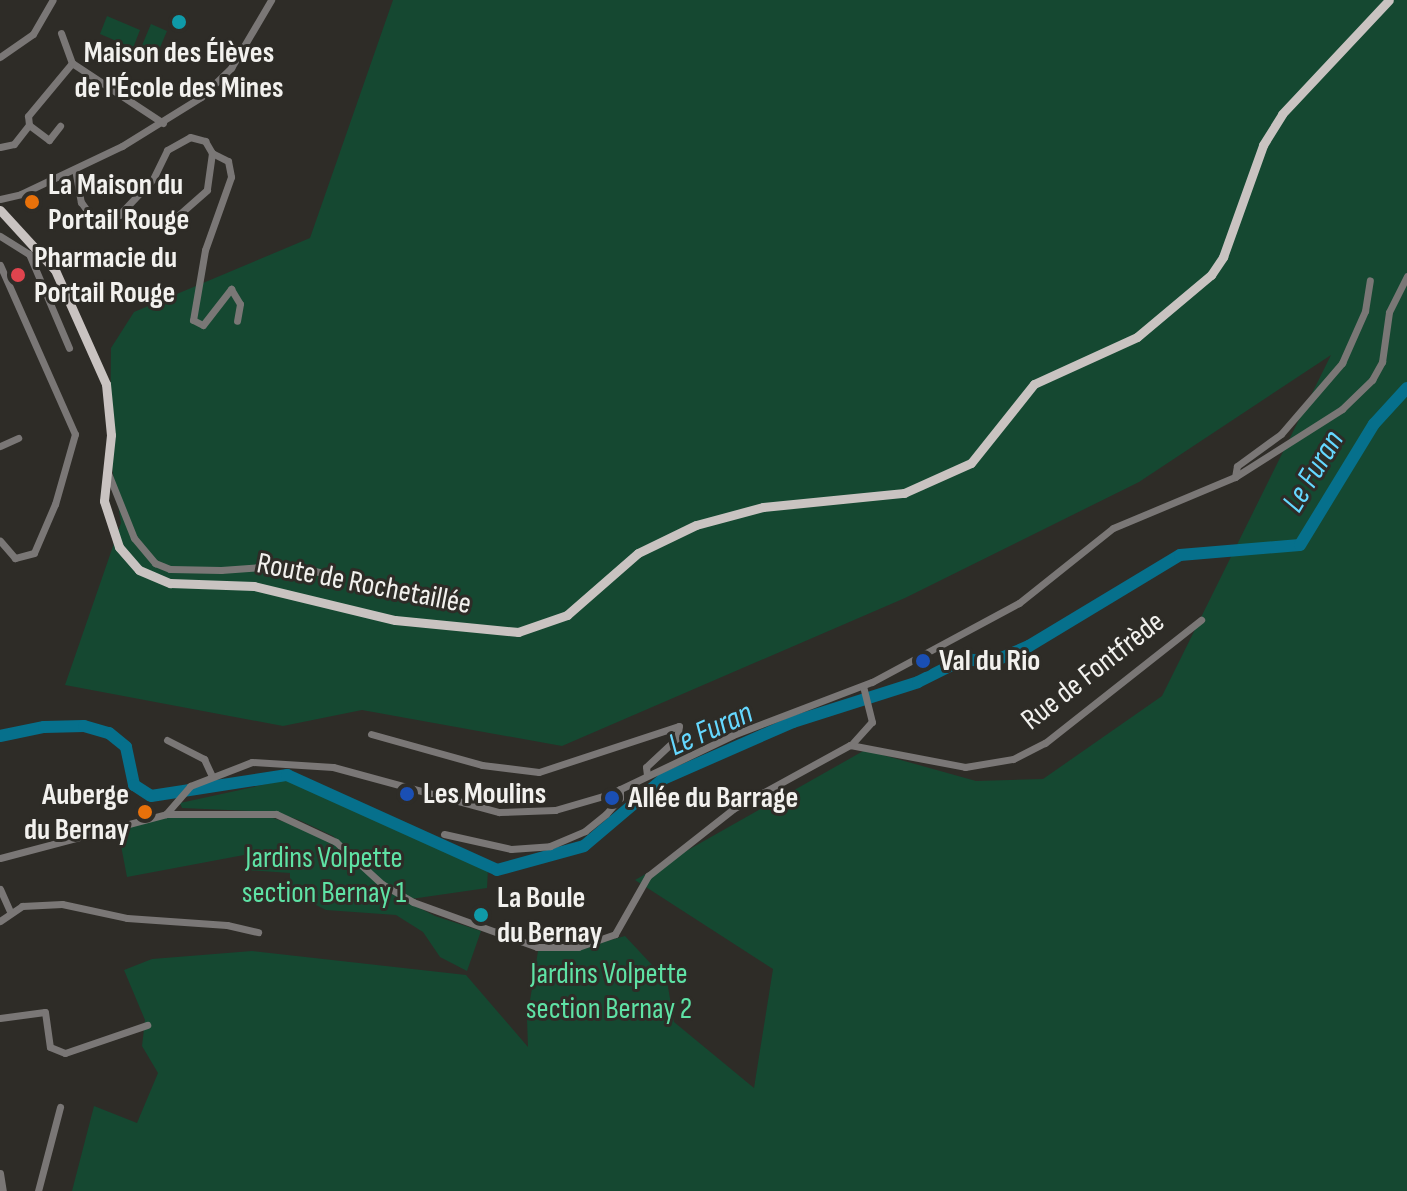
<!DOCTYPE html>
<html>
<head>
<meta charset="utf-8">
<style>
	body { margin:0 }
	#map { position:relative; width:1407px; height:1191px; overflow:hidden; background:#2e2c27; font-family:"Sofia Sans Condensed",sans-serif }
	div>[style] { position:absolute }
	[style*='--x'] { left:calc(var(--x)*1px); top:calc(var(--y)*1px); width:calc(var(--w)*1px); rotate:calc(var(--a)*1deg) }
	.green>* { inset:0; background:#154831 }
	.river>* { height:12px; margin:-6px; padding:0 6px; transform-origin:6px; border-radius:6px; background:#06708c }
	.minor>* { height:7px; margin:-3.5px; padding:0 3.5px; transform-origin:3.5px; border-radius:3.5px; background:#7a7776 }
	.major>* { height:9px; margin:-4.5px; padding:0 4.5px; transform-origin:4.5px; border-radius:4.5px; background:#c9c3c1 }
	.dots>* { width:22px; height:22px; translate:-50% -50%; box-sizing:border-box; border:4px solid #2e2c27; border-radius:50% }
	span { translate:-50% -50%; white-space:nowrap; text-align:center; line-height:1.15; -webkit-text-stroke:6px #2e2c27; paint-order:stroke }
	.poi-label { font-size:30px; color:#f2f1ee; font-weight:700 }
	.left { translate:0 -50%; text-align:left }
	.right { translate:-100% -50%; text-align:right }
	.street-label { font-size:30px; color:#f2f1ee }
	.park-label { font-size:30px; color:#5ee2a5 }
	.water-label { font-size:32px; color:#65d8ff; font-style:italic }
</style>
</head>
<body>
<div id="map">
	<div class="green">
		<div style="clip-path:polygon(393px 0,1407px 0,1407px 1191px,72px 1191px,94px 1106px,137px 1123px,158px 1073px,142px 1046px,145px 1020px,124px 970px,152px 959px,252px 951px,466px 975px,528px 1047px,527px 1019px,538px 951px,582px 948px,625px 936px,667px 981px,674px 1022px,754px 1088px,773px 969px,635px 880px,865px 750px,976px 781px,1043px 779px,1162px 696px,1331px 355px,1139px 482px,905px 598px,562px 746px,362px 710px,283px 726px,65px 685px,121px 523px,110px 455px,111px 348px,134px 312px,310px 238px)"></div>
		<div style="clip-path:polygon(107px 16px,140px 30px,133px 48px,100px 34px)"></div>
		<div style="clip-path:polygon(151px 24px,167px 31px,153px 64px,137px 57px)"></div>
		<div style="clip-path:polygon(290px 779px,488px 869px,487px 888px,411px 899px,389px 886px,333px 836px,299px 820px,274px 812px,182px 808px,180px 803px)"></div>
		<div style="clip-path:polygon(212px 816px,273px 818px,302px 828px,336px 845px,389px 892px,435px 916px,481px 931px,467px 971px,440px 957px,423px 932px,396px 915px,326px 910px,290px 892px,290px 873px,246px 870px,244px 855px,127px 877px,118px 830px,166px 817px)"></div>
	</div>
	<div class="river">
		<div style="--x:0;--y:736;--w:45;--a:-11.6"></div>
		<div style="--x:44;--y:727;--w:40;--a:-1.4"></div>
		<div style="--x:84;--y:726;--w:26;--a:16"></div>
		<div style="--x:109;--y:733;--w:22;--a:39"></div>
		<div style="--x:126;--y:747;--w:39;--a:78"></div>
		<div style="--x:134;--y:785;--w:20;--a:33"></div>
		<div style="--x:151;--y:796;--w:138;--a:-8.8"></div>
		<div style="--x:287;--y:775;--w:230;--a:24.3"></div>
		<div style="--x:497;--y:870;--w:90;--a:-15.4"></div>
		<div style="--x:584;--y:846;--w:104;--a:-40.3"></div>
		<div style="--x:663;--y:779;--w:142;--a:-23.7"></div>
		<div style="--x:793;--y:722;--w:131;--a:-17.7"></div>
		<div style="--x:918;--y:682;--w:51;--a:-26.6"></div>
		<div style="--x:964;--y:659;--w:28;--a:6"></div>
		<div style="--x:992;--y:662;--w:40;--a:-23.4"></div>
		<div style="--x:1029;--y:646;--w:176;--a:-31.1"></div>
		<div style="--x:1180;--y:555;--w:120;--a:-4.8"></div>
		<div style="--x:1300;--y:545;--w:142;--a:-58.6"></div>
		<div style="--x:1374;--y:424;--w:49;--a:-47.5"></div>
	</div>
	<div class="minor">
		<div style="--x:61;--y:33;--w:32;--a:70"></div>
		<div style="--x:0;--y:57;--w:40;--a:-34.9"></div>
		<div style="--x:33;--y:34;--w:39;--a:-60"></div>
		<div style="--x:29;--y:125;--w:25;--a:37"></div>
		<div style="--x:49;--y:140;--w:18;--a:-52"></div>
		<div style="--x:0;--y:147;--w:14;--a:-12"></div>
		<div style="--x:14;--y:144;--w:24;--a:-52"></div>
		<div style="--x:29;--y:125;--w:9;--a:-96"></div>
		<div style="--x:28;--y:116;--w:69;--a:-50.3"></div>
		<div style="--x:72;--y:63;--w:109;--a:33.4"></div>
		<div style="--x:212;--y:153;--w:18;--a:27"></div>
		<div style="--x:228;--y:161;--w:16;--a:79"></div>
		<div style="--x:231;--y:177;--w:77;--a:109.6"></div>
		<div style="--x:205;--y:250;--w:71;--a:99.7"></div>
		<div style="--x:193;--y:320;--w:11;--a:27"></div>
		<div style="--x:203;--y:325;--w:46;--a:-52.1"></div>
		<div style="--x:231;--y:289;--w:17;--a:59"></div>
		<div style="--x:240;--y:304;--w:17;--a:100"></div>
		<div style="--x:75;--y:169;--w:34;--a:80"></div>
		<div style="--x:81;--y:202;--w:19;--a:55"></div>
		<div style="--x:92;--y:218;--w:27;--a:-6"></div>
		<div style="--x:119;--y:215;--w:50;--a:-46.6"></div>
		<div style="--x:153;--y:179;--w:32;--a:-64"></div>
		<div style="--x:167;--y:150;--w:26;--a:-29"></div>
		<div style="--x:190;--y:137;--w:16;--a:15"></div>
		<div style="--x:205;--y:141;--w:14;--a:60"></div>
		<div style="--x:212;--y:153;--w:37;--a:98"></div>
		<div style="--x:207;--y:190;--w:55;--a:138.7"></div>
		<div style="--x:0;--y:199;--w:22;--a:-13"></div>
		<div style="--x:21;--y:194;--w:112;--a:-25.4"></div>
		<div style="--x:122;--y:146;--w:93;--a:-31.8"></div>
		<div style="--x:201;--y:97;--w:42;--a:-44"></div>
		<div style="--x:231;--y:68;--w:79;--a:-59.5"></div>
		<div style="--x:0;--y:236;--w:34;--a:32"></div>
		<div style="--x:29;--y:254;--w:102;--a:66.9"></div>
		<div style="--x:0;--y:265;--w:185;--a:66.1"></div>
		<div style="--x:75;--y:434;--w:73;--a:105.9"></div>
		<div style="--x:55;--y:504;--w:53;--a:113.2"></div>
		<div style="--x:34;--y:553;--w:20;--a:165"></div>
		<div style="--x:15;--y:558;--w:23;--a:-131"></div>
		<div style="--x:0;--y:446;--w:20;--a:-24"></div>
		<div style="--x:108;--y:473;--w:70;--a:68.2"></div>
		<div style="--x:134;--y:538;--w:33;--a:50"></div>
		<div style="--x:155;--y:563;--w:16;--a:22"></div>
		<div style="--x:170;--y:569;--w:51;--a:1.1"></div>
		<div style="--x:221;--y:570;--w:67;--a:-4.3"></div>
		<div style="--x:288;--y:565;--w:41;--a:12.7"></div>
		<div style="--x:1235;--y:477;--w:11;--a:-80"></div>
		<div style="--x:1237;--y:466;--w:54;--a:-36"></div>
		<div style="--x:1281;--y:434;--w:94;--a:-49.3"></div>
		<div style="--x:1342;--y:363;--w:57;--a:-66.1"></div>
		<div style="--x:1365;--y:311;--w:31;--a:-81"></div>
		<div style="--x:371;--y:734;--w:115;--a:15.6"></div>
		<div style="--x:482;--y:765;--w:57;--a:7"></div>
		<div style="--x:539;--y:772;--w:147;--a:-18.2"></div>
		<div style="--x:679;--y:726;--w:12;--a:99"></div>
		<div style="--x:677;--y:738;--w:42;--a:136.9"></div>
		<div style="--x:646;--y:767;--w:8;--a:83"></div>
		<div style="--x:167;--y:740;--w:42;--a:27.2"></div>
		<div style="--x:204;--y:759;--w:17;--a:65"></div>
		<div style="--x:851;--y:745;--w:31;--a:-48"></div>
		<div style="--x:872;--y:722;--w:37;--a:-104"></div>
		<div style="--x:166;--y:814;--w:37;--a:-49"></div>
		<div style="--x:190;--y:786;--w:66;--a:-21.2"></div>
		<div style="--x:252;--y:762;--w:81;--a:3.5"></div>
		<div style="--x:333;--y:767;--w:172;--a:15.2"></div>
		<div style="--x:499;--y:812;--w:56;--a:-2"></div>
		<div style="--x:555;--y:810;--w:57;--a:-16.2"></div>
		<div style="--x:610;--y:794;--w:136;--a:-25.6"></div>
		<div style="--x:733;--y:735;--w:149;--a:-20.9"></div>
		<div style="--x:872;--y:682;--w:167;--a:-28.3"></div>
		<div style="--x:1019;--y:603;--w:120;--a:-38.6"></div>
		<div style="--x:1113;--y:528;--w:132;--a:-22.7"></div>
		<div style="--x:1235;--y:477;--w:127;--a:-32.4"></div>
		<div style="--x:1342;--y:409;--w:42;--a:-44"></div>
		<div style="--x:1372;--y:380;--w:21;--a:-61"></div>
		<div style="--x:1382;--y:362;--w:50;--a:-82"></div>
		<div style="--x:1389;--y:312;--w:40;--a:-63.4"></div>
		<div style="--x:444;--y:834;--w:69;--a:12.6"></div>
		<div style="--x:511;--y:849;--w:39;--a:-4"></div>
		<div style="--x:550;--y:846;--w:38;--a:-23"></div>
		<div style="--x:585;--y:831;--w:27;--a:-39"></div>
		<div style="--x:606;--y:814;--w:21;--a:-49"></div>
		<div style="--x:620;--y:798;--w:9;--a:-90"></div>
		<div style="--x:0;--y:858;--w:172;--a:-14.8"></div>
		<div style="--x:166;--y:814;--w:110;--a:0"></div>
		<div style="--x:276;--y:814;--w:66;--a:25"></div>
		<div style="--x:336;--y:842;--w:62;--a:42.4"></div>
		<div style="--x:382;--y:884;--w:36;--a:30"></div>
		<div style="--x:413;--y:902;--w:132;--a:19.9"></div>
		<div style="--x:537;--y:947;--w:41;--a:0"></div>
		<div style="--x:578;--y:947;--w:39;--a:-19"></div>
		<div style="--x:615;--y:934;--w:67;--a:-60.4"></div>
		<div style="--x:648;--y:876;--w:108;--a:-38.2"></div>
		<div style="--x:733;--y:809;--w:133;--a:-28.7"></div>
		<div style="--x:850;--y:745;--w:117;--a:10.8"></div>
		<div style="--x:965;--y:767;--w:49;--a:-9.5"></div>
		<div style="--x:1013;--y:759;--w:36;--a:-27"></div>
		<div style="--x:1045;--y:743;--w:199;--a:-38.3"></div>
		<div style="--x:0;--y:889;--w:24;--a:66"></div>
		<div style="--x:0;--y:921;--w:27;--a:-34"></div>
		<div style="--x:22;--y:906;--w:40;--a:-2.9"></div>
		<div style="--x:62;--y:904;--w:66;--a:12.2"></div>
		<div style="--x:127;--y:918;--w:100;--a:4"></div>
		<div style="--x:227;--y:925;--w:32;--a:13"></div>
		<div style="--x:0;--y:1018;--w:45;--a:-7.6"></div>
		<div style="--x:45;--y:1012;--w:35;--a:82"></div>
		<div style="--x:50;--y:1047;--w:16;--a:22"></div>
		<div style="--x:65;--y:1053;--w:87;--a:-18.9"></div>
		<div style="--x:0;--y:1173;--w:18;--a:81"></div>
		<div style="--x:38;--y:1191;--w:87;--a:-75.3"></div>
	</div>
	<div class="major">
		<div style="--x:0;--y:210;--w:81;--a:47.5"></div>
		<div style="--x:55;--y:270;--w:125;--a:65.9"></div>
		<div style="--x:106;--y:384;--w:51;--a:84.4"></div>
		<div style="--x:111;--y:435;--w:66;--a:96.1"></div>
		<div style="--x:104;--y:501;--w:48;--a:71.9"></div>
		<div style="--x:119;--y:547;--w:30;--a:49"></div>
		<div style="--x:139;--y:570;--w:34;--a:23"></div>
		<div style="--x:170;--y:583;--w:84;--a:2"></div>
		<div style="--x:254;--y:586;--w:145;--a:13.6"></div>
		<div style="--x:395;--y:620;--w:124;--a:5.6"></div>
		<div style="--x:518;--y:632;--w:52;--a:-19.1"></div>
		<div style="--x:567;--y:615;--w:94;--a:-41.1"></div>
		<div style="--x:638;--y:553;--w:64;--a:-25.8"></div>
		<div style="--x:696;--y:525;--w:69;--a:-15"></div>
		<div style="--x:763;--y:507;--w:142;--a:-5.7"></div>
		<div style="--x:904;--y:493;--w:73;--a:-24.1"></div>
		<div style="--x:971;--y:463;--w:101;--a:-51.4"></div>
		<div style="--x:1034;--y:384;--w:113;--a:-24.5"></div>
		<div style="--x:1137;--y:337;--w:97;--a:-40"></div>
		<div style="--x:1211;--y:275;--w:22;--a:-56"></div>
		<div style="--x:1223;--y:257;--w:119;--a:-70.3"></div>
		<div style="--x:1263;--y:145;--w:36;--a:-58"></div>
		<div style="--x:1282;--y:114;--w:156;--a:-46.8"></div>
	</div>
	<div class="dots">
		<div style="left:179px;top:22px;background:#0f9aa8"></div>
		<div style="left:32px;top:202px;background:#e8710a"></div>
		<div style="left:18px;top:275px;background:#e0444e"></div>
		<div style="left:923px;top:661px;background:#1a4fb4"></div>
		<div style="left:407px;top:794px;background:#1a4fb4"></div>
		<div style="left:612px;top:798px;background:#1a4fb4"></div>
		<div style="left:145px;top:812px;background:#e8710a"></div>
		<div style="left:481px;top:915px;background:#0f9aa8"></div>
	</div>
	<div class="poi-label">
		<span style="left:179px;top:70px">Maison des Élèves<br>de l'École des Mines</span>
		<span class="left" style="left:48px;top:202px">La Maison du<br>Portail Rouge</span>
		<span class="left" style="left:34px;top:275px">Pharmacie du<br>Portail Rouge</span>
		<span class="left" style="left:939px;top:661px">Val du Rio</span>
		<span class="left" style="left:423px;top:794px">Les Moulins</span>
		<span class="right" style="left:129px;top:812px">Auberge<br>du Bernay</span>
		<span class="left" style="left:628px;top:798px">Allée du Barrage</span>
		<span class="left" style="left:497px;top:915px">La Boule<br>du Bernay</span>
	</div>
	<div class="street-label">
		<span style="left:364px;top:584px;rotate:11deg">Route de Rochetaillée</span>
		<span style="left:1093px;top:671px;rotate:-38deg">Rue de Fontfrède</span>
	</div>
	<div class="park-label">
		<span style="left:324px;top:875px">Jardins Volpette<br>section Bernay 1</span>
		<span style="left:609px;top:991px">Jardins Volpette<br>section Bernay 2</span>
	</div>
	<div class="water-label">
		<span style="left:1314px;top:472px;rotate:-59deg">Le Furan</span>
		<span style="left:711px;top:730px;rotate:-24deg">Le Furan</span>
	</div>
</div>
</body>
</html>
